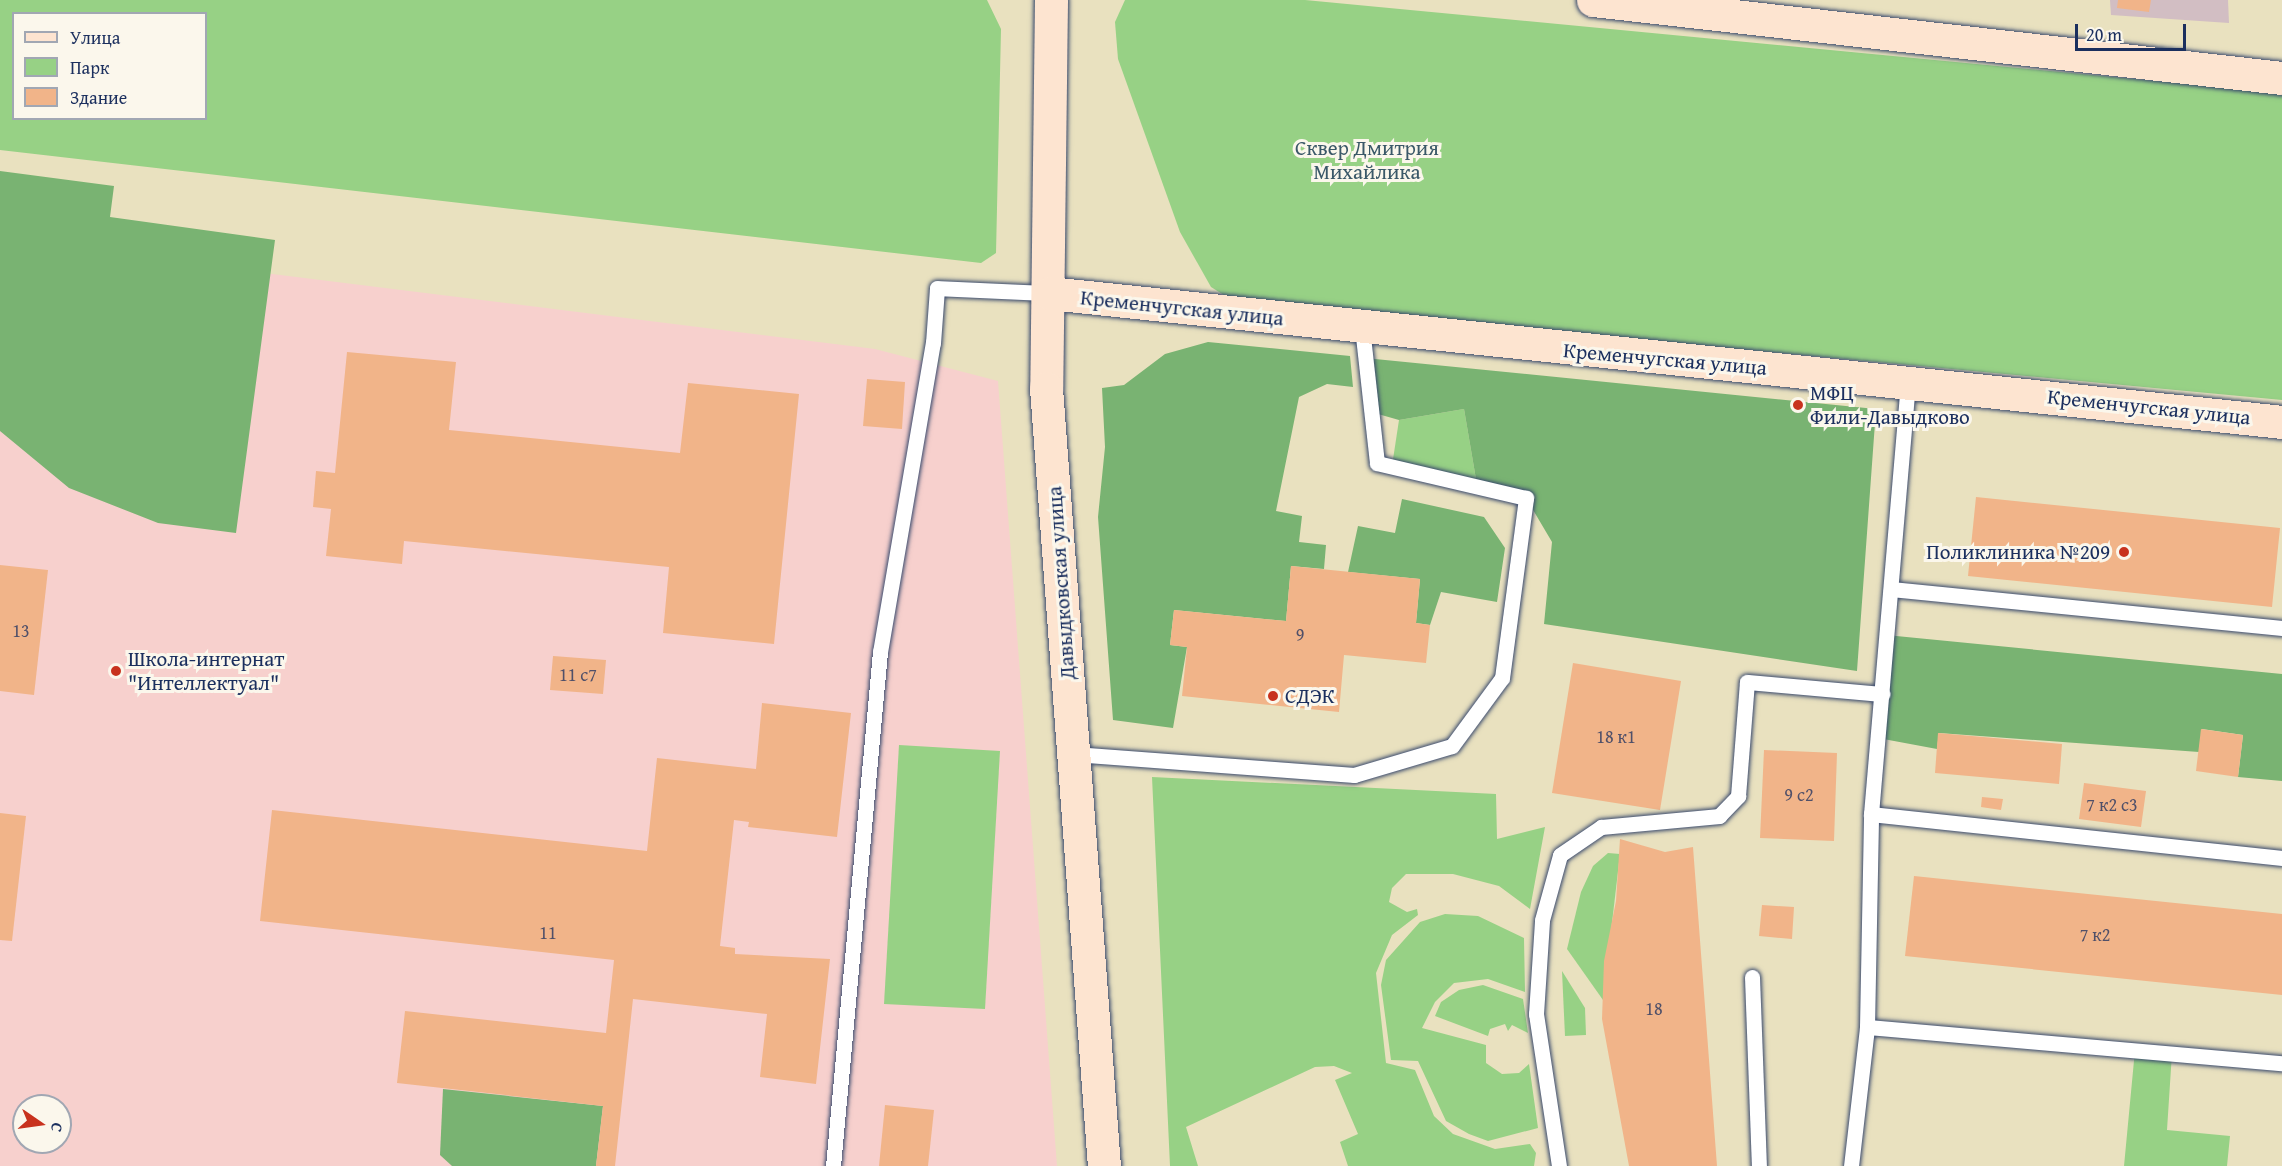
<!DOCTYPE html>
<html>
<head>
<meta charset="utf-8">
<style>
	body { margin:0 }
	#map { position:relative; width:2282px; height:1166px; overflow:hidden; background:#e9e1bf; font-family:"Gentium Book Plus",serif }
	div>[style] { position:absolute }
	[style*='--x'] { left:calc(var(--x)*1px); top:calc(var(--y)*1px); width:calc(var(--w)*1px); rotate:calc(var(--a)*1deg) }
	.built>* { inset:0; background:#f7d0cd }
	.industrial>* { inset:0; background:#d2bec3 }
	.green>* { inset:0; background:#97d185 }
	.forest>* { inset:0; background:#79b372 }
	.building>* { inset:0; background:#f1b489 }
	.roads { filter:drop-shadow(0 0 2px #3a4a6d) drop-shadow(0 0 2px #3a4a6d) }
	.lane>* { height:15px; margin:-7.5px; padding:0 7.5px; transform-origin:7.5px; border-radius:7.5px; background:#fff }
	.secondary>* { height:33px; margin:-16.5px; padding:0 16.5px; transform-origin:16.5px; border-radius:16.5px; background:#fde4d0 }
	.dots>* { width:16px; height:16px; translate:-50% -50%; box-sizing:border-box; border:3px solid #fbf7ec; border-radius:50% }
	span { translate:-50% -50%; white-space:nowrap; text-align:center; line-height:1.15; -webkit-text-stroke:6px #fbf7ec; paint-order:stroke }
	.number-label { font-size:18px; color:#505069 }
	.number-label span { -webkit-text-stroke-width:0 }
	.park-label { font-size:21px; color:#3a5868 }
	.street-label { font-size:21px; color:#1b2f5e }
	.poi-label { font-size:21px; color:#1b2f5e }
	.left { translate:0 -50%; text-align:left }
	.right { translate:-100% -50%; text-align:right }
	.legend { position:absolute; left:12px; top:12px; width:195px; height:108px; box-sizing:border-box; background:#fbf7ec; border:2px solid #a1a7b3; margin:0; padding:8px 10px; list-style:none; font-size:18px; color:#1b2f5e }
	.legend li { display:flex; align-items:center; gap:12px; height:30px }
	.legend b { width:30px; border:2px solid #a1a7b3 }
	.north { position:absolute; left:12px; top:1094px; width:60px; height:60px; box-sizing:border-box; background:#fbf7ec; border:2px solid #a1a7b3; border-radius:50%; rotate:103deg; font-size:16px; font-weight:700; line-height:24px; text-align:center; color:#1b2f5e }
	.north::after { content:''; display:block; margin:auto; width:21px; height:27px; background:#c8321e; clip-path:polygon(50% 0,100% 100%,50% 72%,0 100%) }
	.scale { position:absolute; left:2075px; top:24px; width:111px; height:27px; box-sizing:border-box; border:3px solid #1b2f5e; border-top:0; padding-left:8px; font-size:18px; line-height:21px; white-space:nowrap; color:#1b2f5e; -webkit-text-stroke:4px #fbf7ec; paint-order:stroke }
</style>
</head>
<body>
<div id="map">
	<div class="built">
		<div style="clip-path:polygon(evenodd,0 240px,875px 349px,998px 381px,1057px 1166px,0 1166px,0 240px,24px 1106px,60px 1106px,60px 1142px,24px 1142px,24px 1106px)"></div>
	</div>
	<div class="industrial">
		<div style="clip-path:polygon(2110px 0,2228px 0,2229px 23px,2111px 15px)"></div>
	</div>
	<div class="green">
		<div style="clip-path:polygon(evenodd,0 0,987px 0,1001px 29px,996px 253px,981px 263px,0 150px,0 0,14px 14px,206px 14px,206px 118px,14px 118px,14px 14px)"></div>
		<div style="clip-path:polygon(1125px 0,1305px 0,2282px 93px,2282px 400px,1235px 302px,1211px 287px,1180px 232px,1118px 59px,1115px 22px)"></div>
		<div style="clip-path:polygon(1464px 409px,1477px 485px,1392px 466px,1399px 420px)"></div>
		<div style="clip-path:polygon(899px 745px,1000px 751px,985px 1009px,884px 1004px)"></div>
		<div style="clip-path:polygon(1152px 777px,1496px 794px,1497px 839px,1545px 827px,1530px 909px,1499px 886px,1453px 874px,1406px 874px,1392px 888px,1389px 902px,1407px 912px,1417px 909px,1418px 915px,1392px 935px,1376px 973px,1386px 1063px,1415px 1070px,1434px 1116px,1453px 1134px,1495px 1149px,1530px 1144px,1536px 1153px,1534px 1166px,1348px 1166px,1340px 1142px,1358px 1134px,1335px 1080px,1352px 1073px,1334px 1066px,1315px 1067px,1186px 1127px,1198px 1166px,1170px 1166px)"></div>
		<div style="clip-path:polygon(1608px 853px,1620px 854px,1603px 1000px,1567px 949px,1581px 892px,1593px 866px)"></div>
		<div style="clip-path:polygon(1445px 914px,1478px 916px,1524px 938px,1525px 992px,1488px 979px,1454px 983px,1435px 1002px,1422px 1028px,1486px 1045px,1486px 1063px,1502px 1074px,1519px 1073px,1529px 1064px,1538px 1128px,1488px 1141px,1469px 1134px,1446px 1121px,1418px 1061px,1391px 1060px,1381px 985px,1386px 960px,1420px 922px)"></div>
		<div style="clip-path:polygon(1562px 971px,1585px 1008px,1586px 1035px,1565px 1036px)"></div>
		<div style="clip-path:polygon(1483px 985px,1523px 999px,1528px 1033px,1512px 1025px,1508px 1031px,1505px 1024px,1490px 1029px,1488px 1036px,1435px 1016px,1441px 1002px,1459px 990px)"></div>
		<div style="clip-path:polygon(2135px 1050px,2172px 1053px,2167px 1130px,2230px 1136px,2227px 1166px,2124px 1166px)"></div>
	</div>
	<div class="forest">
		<div style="clip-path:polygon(0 171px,114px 186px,110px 217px,275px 240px,236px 533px,158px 523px,69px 488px,0 431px)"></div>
		<div style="clip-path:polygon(1208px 342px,1350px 356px,1353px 387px,1327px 384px,1299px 397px,1276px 511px,1302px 516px,1299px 542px,1326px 545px,1324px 569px,1291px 566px,1286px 621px,1174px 610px,1170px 645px,1187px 647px,1173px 728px,1113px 720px,1098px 517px,1105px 447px,1102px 388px,1124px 385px,1165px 354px)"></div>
		<div style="clip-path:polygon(1365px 358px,1876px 409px,1857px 671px,1544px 624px,1552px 542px,1526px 498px,1477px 485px,1464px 409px,1399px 420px,1371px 412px)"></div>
		<div style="clip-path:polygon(1402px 499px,1484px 517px,1505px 548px,1497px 602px,1441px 592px,1430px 625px,1416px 623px,1420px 579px,1348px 572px,1358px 526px,1395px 533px)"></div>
		<div style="clip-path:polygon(1886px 635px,2282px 674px,2282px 781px,2238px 777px,2243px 735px,2202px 729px,2199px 752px,1939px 733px,1937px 749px,1878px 738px)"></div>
		<div style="clip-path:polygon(443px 1089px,603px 1106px,596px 1166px,452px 1166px,440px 1155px)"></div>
	</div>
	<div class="building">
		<div style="clip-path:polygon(2118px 0,2151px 0,2149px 12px,2117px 8px)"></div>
		<div style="clip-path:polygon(347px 352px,456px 362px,449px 430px,680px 453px,688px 383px,799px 394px,774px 644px,663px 633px,669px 567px,404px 541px,402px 564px,326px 556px,331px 509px,313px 507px,316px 471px,335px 473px)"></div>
		<div style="clip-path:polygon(867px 379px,905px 382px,902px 429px,863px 426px)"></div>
		<div style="clip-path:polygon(1976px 497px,2280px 528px,2272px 607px,1968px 576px)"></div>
		<div style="clip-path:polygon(0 565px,48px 570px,34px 695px,0 691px)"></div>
		<div style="clip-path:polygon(1291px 566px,1420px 579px,1416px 623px,1430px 625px,1426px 663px,1344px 655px,1339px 712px,1182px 696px,1187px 647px,1170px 645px,1174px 610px,1286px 621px)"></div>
		<div style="clip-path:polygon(553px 656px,606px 660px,603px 694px,550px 690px)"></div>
		<div style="clip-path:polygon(1573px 663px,1681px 681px,1660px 810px,1552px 793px)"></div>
		<div style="clip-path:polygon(762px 703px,851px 713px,837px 837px,748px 827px,749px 822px,734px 820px,720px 946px,735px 948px,735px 954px,830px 959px,816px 1084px,760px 1077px,767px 1014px,633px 999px,615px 1166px,596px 1166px,603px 1106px,397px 1083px,405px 1011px,606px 1033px,614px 960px,260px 921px,272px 810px,647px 851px,657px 758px,756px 769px)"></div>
		<div style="clip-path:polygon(2201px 729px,2243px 735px,2238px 777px,2196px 771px)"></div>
		<div style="clip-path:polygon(1938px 733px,2062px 744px,2059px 784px,1935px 773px)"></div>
		<div style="clip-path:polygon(1764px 750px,1837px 753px,1834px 841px,1760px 838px)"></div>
		<div style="clip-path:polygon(2084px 783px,2146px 791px,2141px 827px,2079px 819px)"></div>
		<div style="clip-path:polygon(1982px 797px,2003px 799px,2001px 810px,1981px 807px)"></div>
		<div style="clip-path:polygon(0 813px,26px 816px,12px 941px,0 940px)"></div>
		<div style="clip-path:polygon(1620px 839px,1665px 852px,1693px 847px,1717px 1166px,1629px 1166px,1602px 1019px,1604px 961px,1616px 901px)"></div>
		<div style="clip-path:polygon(1914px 876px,2282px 914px,2282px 995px,1905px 956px)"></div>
		<div style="clip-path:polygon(1762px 905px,1794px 907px,1792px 939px,1759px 936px)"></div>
		<div style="clip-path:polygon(885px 1105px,934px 1110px,928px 1166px,879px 1166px)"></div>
	</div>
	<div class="roads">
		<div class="lane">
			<div style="--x:1891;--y:589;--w:393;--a:5.7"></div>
			<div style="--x:1074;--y:754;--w:281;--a:4.3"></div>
			<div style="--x:1354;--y:775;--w:102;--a:-16.5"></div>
			<div style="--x:1452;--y:746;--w:84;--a:-53.7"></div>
			<div style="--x:1502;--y:678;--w:182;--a:-82.4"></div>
			<div style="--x:1526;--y:498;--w:153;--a:-166.8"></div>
			<div style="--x:1377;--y:463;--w:136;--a:-96.3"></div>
			<div style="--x:1871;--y:814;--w:413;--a:6.1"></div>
			<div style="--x:1752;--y:977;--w:189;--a:87.9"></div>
			<div style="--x:1867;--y:1027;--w:417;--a:5"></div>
			<div style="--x:833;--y:1166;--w:516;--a:-84.78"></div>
			<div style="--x:880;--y:652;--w:314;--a:-80.3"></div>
			<div style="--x:933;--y:343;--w:55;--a:-85.8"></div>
			<div style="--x:937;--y:288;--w:112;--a:2.6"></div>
			<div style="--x:1559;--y:1166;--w:154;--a:-98.6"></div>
			<div style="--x:1536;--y:1014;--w:94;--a:-86.3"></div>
			<div style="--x:1542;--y:920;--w:67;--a:-74.5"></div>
			<div style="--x:1560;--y:855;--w:50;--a:-34.3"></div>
			<div style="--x:1601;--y:827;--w:119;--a:-5.3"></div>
			<div style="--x:1719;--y:816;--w:28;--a:-46"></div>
			<div style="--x:1738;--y:796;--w:114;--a:-85.5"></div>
			<div style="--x:1747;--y:682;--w:136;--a:5.1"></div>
			<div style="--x:1851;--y:1166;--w:140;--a:-83.4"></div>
			<div style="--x:1867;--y:1027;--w:213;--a:-88.9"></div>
			<div style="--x:1871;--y:814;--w:434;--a:-85.1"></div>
		</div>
		<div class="secondary">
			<div style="--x:1051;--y:0;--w:388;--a:90.7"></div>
			<div style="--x:1046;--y:388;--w:780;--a:85.74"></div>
			<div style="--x:1593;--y:0;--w:693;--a:6.46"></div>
			<div style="--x:1049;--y:293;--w:1240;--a:5.97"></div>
		</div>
	</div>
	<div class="dots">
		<div style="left:1798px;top:405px;background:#c8321e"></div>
		<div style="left:2124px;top:552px;background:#c8321e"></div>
		<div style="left:116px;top:671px;background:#c8321e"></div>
		<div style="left:1273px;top:696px;background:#c8321e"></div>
	</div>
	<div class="number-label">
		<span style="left:21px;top:631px">13</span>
		<span style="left:1300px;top:635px">9</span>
		<span style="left:578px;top:675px">11 с7</span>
		<span style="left:1616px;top:737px">18 к1</span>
		<span style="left:1799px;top:795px">9 с2</span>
		<span style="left:2112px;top:805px">7 к2 с3</span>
		<span style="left:548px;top:933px">11</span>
		<span style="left:2095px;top:935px">7 к2</span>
		<span style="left:1654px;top:1009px">18</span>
	</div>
	<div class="park-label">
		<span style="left:1367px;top:160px">Сквер Дмитрия<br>Михайлика</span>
	</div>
	<div class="street-label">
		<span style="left:1182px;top:308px;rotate:6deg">Кременчугская улица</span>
		<span style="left:1665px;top:359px;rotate:5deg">Кременчугская улица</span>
		<span style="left:2149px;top:407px;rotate:6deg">Кременчугская улица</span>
		<span style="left:1061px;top:583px;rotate:-94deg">Давыдковская улица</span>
	</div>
	<div class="poi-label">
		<span class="left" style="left:1810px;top:405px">МФЦ<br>Фили-Давыдково</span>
		<span class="right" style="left:2110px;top:552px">Поликлиника №209</span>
		<span class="left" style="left:128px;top:671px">Школа-интернат<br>"Интеллектуал"</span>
		<span class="left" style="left:1285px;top:696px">СДЭК</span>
	</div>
	<ul class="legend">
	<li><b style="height:8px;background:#fde4d0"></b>Улица</li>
	<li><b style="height:16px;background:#97d185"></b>Парк</li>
	<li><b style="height:16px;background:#f1b489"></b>Здание</li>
	</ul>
	<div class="north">С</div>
	<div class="scale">20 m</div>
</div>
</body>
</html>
